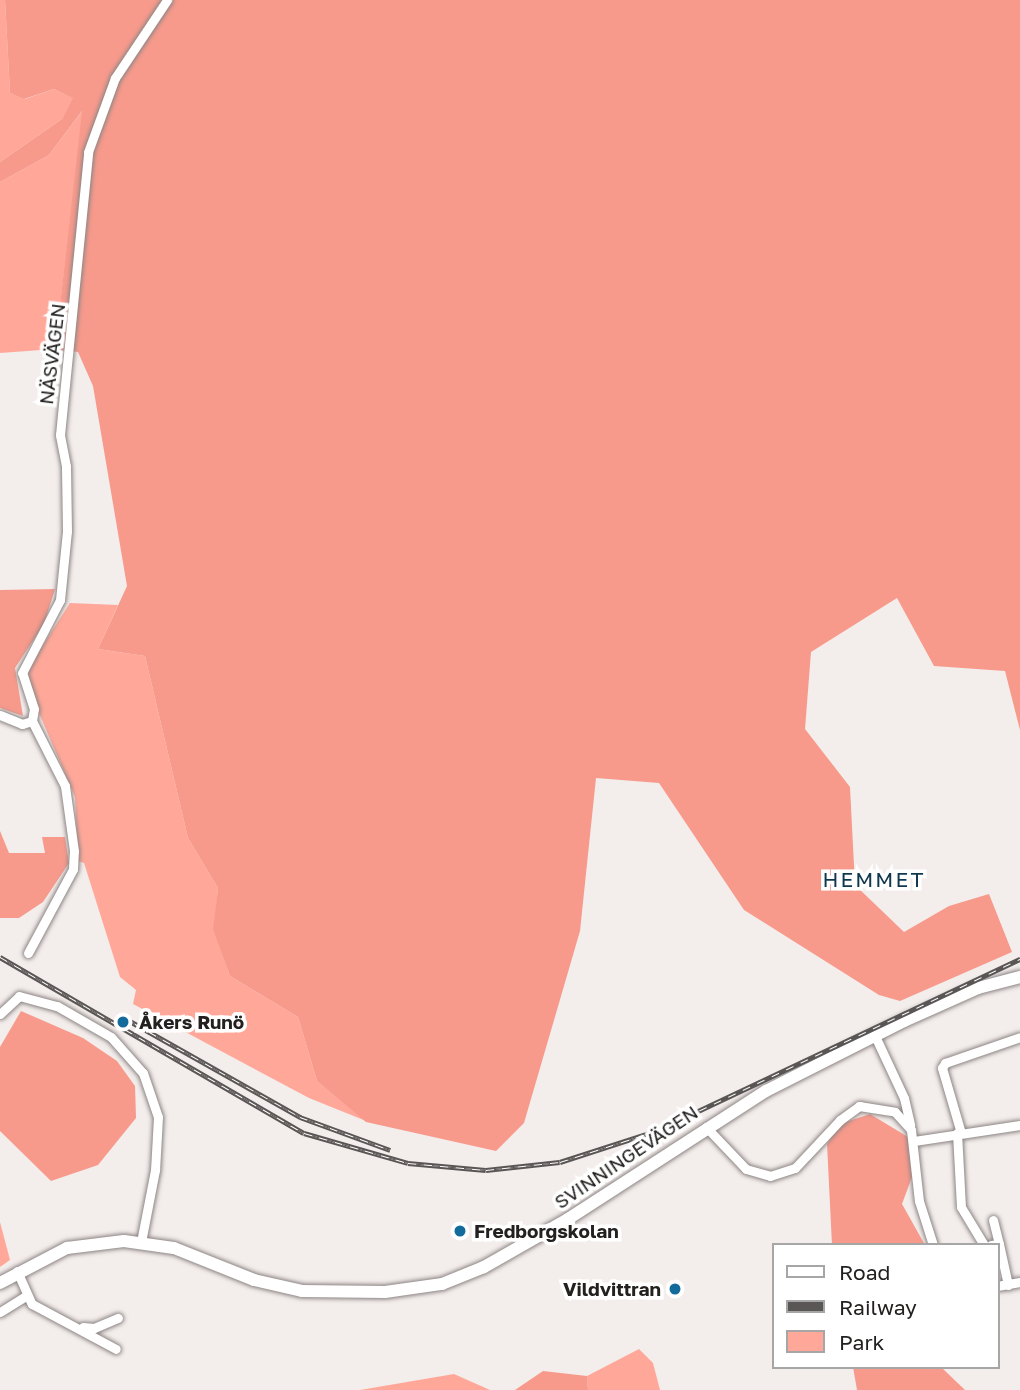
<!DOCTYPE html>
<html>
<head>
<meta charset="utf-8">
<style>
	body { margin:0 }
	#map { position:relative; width:1020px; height:1390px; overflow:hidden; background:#f3edeb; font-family:"Golos Text",sans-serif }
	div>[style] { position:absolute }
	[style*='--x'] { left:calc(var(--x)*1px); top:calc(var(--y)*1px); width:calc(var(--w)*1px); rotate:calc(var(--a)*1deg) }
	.green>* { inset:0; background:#ffa89a }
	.forest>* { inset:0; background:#f79a8c }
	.roads { filter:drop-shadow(0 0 2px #8c8584) drop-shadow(0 0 2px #8c8584) }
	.street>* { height:9px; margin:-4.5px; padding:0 4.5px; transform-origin:4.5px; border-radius:4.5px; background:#fff }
	.secondary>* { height:12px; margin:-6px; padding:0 6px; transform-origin:6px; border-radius:6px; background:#fff }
	.rail>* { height:5px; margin-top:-2.5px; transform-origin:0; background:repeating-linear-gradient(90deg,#fff 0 8px,#595655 0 16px); box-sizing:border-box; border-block:2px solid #595655 }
	.dots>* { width:19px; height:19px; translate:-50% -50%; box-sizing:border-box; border:4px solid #fff; border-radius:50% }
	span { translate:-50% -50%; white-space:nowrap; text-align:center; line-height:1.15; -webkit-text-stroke:7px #fff; paint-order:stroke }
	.street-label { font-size:19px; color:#232120 }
	.poi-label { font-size:19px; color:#232120; font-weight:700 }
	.left { translate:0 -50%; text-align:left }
	.right { translate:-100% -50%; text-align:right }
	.neighbourhood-label { font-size:21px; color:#10374e; letter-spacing:2px }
	.legend { position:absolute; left:772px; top:1243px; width:228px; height:126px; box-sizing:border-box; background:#fff; border:2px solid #a7a6a6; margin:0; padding:9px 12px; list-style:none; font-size:21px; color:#232120 }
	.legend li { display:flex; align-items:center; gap:14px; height:35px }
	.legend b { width:35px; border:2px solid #a7a6a6 }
</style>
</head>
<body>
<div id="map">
	<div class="green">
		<div style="clip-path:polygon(0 0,5px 0,10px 93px,25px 99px,54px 89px,74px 98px,62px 119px,0 162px)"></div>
		<div style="clip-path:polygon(83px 110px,55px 349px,0 353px,0 182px,49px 155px)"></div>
		<div style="clip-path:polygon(70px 603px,118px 605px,98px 649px,145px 656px,188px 838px,218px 888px,214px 929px,230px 976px,298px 1017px,317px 1081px,366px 1121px,309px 1098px,133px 1004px,136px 990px,120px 977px,84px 863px,78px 861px,75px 797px,27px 685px,30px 665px)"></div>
		<div style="clip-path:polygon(0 1222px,10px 1260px,0 1267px)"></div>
		<div style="clip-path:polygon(639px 1349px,653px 1363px,660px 1390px,588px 1390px,587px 1376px)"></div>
		<div style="clip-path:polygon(454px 1374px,490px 1390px,360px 1390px)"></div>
	</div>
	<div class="forest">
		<div style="clip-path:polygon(5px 0,1020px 0,1020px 730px,1005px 671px,934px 666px,897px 598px,811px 652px,805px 729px,850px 787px,855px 885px,904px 932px,949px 906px,989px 894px,1012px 952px,900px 1001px,879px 995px,744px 910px,659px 783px,596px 778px,580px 931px,524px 1123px,496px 1151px,366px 1122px,317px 1081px,298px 1017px,230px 976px,213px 929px,218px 888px,188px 838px,145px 656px,98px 649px,127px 586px,93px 386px,78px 352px,55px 349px,82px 111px,49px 155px,0 182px,0 162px,62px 119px,73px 98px,54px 89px,24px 99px,10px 93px)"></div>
		<div style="clip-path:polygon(55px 589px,44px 624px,15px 668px,23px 716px,0 708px,0 590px)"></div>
		<div style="clip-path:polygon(0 831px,9px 853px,45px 853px,42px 837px,65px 837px,69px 863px,43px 902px,19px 918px,0 918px)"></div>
		<div style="clip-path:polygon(21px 1011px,83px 1038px,117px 1061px,135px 1086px,136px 1118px,98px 1165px,51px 1181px,0 1131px,0 1047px)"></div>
		<div style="clip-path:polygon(870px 1114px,908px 1137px,912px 1177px,902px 1204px,925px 1245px,832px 1245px,827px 1144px,840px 1124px)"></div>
		<div style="clip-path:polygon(853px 1367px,941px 1367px,965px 1390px,857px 1390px)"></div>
		<div style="clip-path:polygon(543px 1371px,587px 1376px,588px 1390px,515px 1390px)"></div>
	</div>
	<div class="roads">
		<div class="street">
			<div style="--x:0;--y:715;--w:24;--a:22"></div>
			<div style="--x:22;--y:724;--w:10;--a:-17"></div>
			<div style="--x:32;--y:721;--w:12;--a:-81"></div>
			<div style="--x:34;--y:709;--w:38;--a:-108"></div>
			<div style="--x:22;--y:673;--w:82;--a:-62.5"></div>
			<div style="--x:60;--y:600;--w:69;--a:-84.2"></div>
			<div style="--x:67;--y:531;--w:65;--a:-90.9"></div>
			<div style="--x:66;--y:466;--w:32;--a:-101"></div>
			<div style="--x:60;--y:435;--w:284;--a:-84.3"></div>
			<div style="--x:88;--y:152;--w:79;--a:-70"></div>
			<div style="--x:115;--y:78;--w:94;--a:-56.3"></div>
			<div style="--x:28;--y:953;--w:95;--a:-61.8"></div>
			<div style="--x:73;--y:869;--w:18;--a:-87"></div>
			<div style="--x:74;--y:851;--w:66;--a:-97.9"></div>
			<div style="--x:65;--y:786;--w:73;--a:-116.9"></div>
			<div style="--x:0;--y:1014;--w:26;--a:-43"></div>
			<div style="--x:19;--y:996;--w:39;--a:15"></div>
			<div style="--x:57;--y:1006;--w:62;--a:29.9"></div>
			<div style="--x:111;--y:1037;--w:48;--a:48.4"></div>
			<div style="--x:143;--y:1073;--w:46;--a:71.2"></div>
			<div style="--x:158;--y:1117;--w:53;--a:93.2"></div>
			<div style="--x:155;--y:1170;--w:73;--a:101"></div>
			<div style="--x:875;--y:1036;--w:68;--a:64.9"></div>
			<div style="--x:904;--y:1098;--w:28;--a:77"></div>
			<div style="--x:706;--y:1127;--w:58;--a:46.4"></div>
			<div style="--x:746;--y:1169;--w:25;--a:16"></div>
			<div style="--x:770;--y:1176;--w:26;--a:-18"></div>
			<div style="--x:795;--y:1168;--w:66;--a:-46.8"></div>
			<div style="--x:840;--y:1120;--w:24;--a:-36"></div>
			<div style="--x:859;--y:1106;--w:36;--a:9"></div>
			<div style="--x:895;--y:1112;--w:24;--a:48"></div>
			<div style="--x:911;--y:1130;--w:71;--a:83.6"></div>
			<div style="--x:919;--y:1201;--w:46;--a:72.3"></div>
			<div style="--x:957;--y:1133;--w:74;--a:86.9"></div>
			<div style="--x:961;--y:1207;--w:44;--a:58.8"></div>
			<div style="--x:961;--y:1133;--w:68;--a:-106.3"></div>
			<div style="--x:942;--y:1068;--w:6;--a:-59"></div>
			<div style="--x:945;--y:1063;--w:79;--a:-19.1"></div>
			<div style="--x:914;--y:1141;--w:107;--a:-8.6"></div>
			<div style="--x:993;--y:1220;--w:25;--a:76"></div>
			<div style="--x:991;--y:1245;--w:8;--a:-7"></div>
			<div style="--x:999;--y:1244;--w:42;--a:77.6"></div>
			<div style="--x:17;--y:1271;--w:36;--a:66"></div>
			<div style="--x:32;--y:1304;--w:95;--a:28.2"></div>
			<div style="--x:997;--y:1286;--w:23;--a:-10"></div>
			<div style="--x:0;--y:1312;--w:31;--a:-32"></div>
			<div style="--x:83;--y:1327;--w:11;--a:5"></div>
			<div style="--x:94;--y:1328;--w:26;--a:-23"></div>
		</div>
		<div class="secondary">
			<div style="--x:0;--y:1283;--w:76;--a:-27.6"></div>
			<div style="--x:67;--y:1248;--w:57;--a:-7"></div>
			<div style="--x:124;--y:1241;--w:50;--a:8"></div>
			<div style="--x:174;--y:1248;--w:86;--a:21.8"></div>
			<div style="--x:254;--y:1280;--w:49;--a:12.9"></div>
			<div style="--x:302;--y:1291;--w:83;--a:0.7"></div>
			<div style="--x:385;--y:1292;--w:58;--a:-8"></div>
			<div style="--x:442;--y:1284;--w:45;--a:-22"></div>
			<div style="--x:484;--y:1267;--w:97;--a:-29.7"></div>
			<div style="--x:568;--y:1219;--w:236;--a:-32.9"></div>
			<div style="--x:766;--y:1091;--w:155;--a:-26.9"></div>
			<div style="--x:904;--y:1021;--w:81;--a:-24"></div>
			<div style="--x:978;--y:988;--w:43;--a:-14.7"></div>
		</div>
	</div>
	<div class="rail">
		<div style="--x:0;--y:957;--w:351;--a:30.1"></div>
		<div style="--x:304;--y:1133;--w:108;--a:16.1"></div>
		<div style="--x:408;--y:1163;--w:78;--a:5.1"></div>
		<div style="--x:486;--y:1170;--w:74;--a:-6.2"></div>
		<div style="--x:560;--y:1162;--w:101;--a:-17.9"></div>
		<div style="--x:656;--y:1131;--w:403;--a:-25.3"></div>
		<div style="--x:121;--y:1016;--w:206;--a:29.4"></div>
		<div style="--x:300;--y:1117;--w:96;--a:20.1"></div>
	</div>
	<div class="dots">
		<div style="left:123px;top:1022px;background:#126b9b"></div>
		<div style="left:460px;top:1231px;background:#126b9b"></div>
		<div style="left:675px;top:1289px;background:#126b9b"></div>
	</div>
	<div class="street-label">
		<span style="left:52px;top:354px;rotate:-83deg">NÄSVÄGEN</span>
		<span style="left:626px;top:1157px;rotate:-34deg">SVINNINGEVÄGEN</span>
	</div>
	<div class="poi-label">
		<span class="left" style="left:139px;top:1022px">Åkers Runö</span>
		<span class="left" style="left:474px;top:1231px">Fredborgskolan</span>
		<span class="right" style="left:661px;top:1289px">Vildvittran</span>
	</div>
	<div class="neighbourhood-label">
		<span style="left:874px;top:879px">HEMMET</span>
	</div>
	<ul class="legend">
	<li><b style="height:9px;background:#fff"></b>Road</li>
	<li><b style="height:9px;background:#595655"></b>Railway</li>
	<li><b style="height:19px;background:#ffa89a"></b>Park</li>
	</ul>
</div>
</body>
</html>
